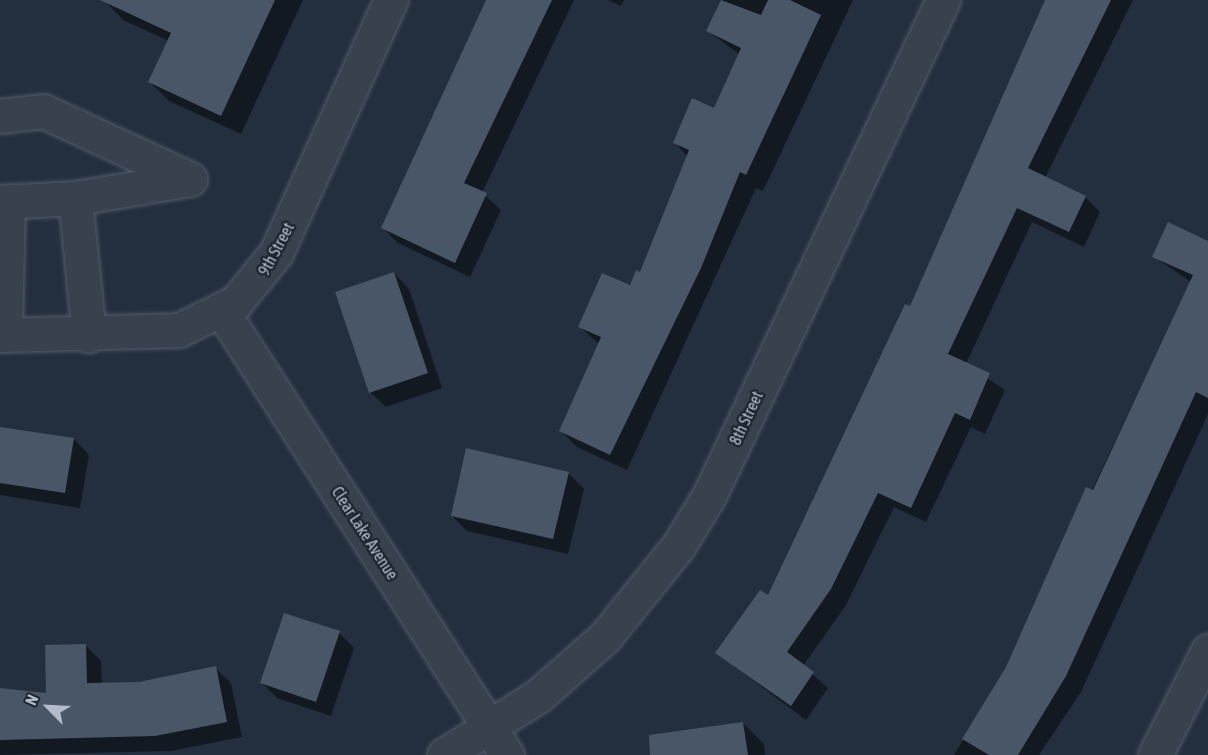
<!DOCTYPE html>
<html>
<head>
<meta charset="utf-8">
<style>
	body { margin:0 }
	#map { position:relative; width:1208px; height:755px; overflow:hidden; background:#232f3f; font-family:"Asap Condensed",sans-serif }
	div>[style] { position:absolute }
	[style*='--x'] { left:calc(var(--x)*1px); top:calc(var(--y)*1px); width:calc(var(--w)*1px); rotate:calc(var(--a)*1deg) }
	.shadow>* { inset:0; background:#0007 }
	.building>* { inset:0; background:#495668 }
	.roads { filter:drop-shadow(0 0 2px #535c69) drop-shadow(0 0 2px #535c69) }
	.minor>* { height:33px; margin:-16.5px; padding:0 16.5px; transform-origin:16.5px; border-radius:16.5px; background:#38414e }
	span { translate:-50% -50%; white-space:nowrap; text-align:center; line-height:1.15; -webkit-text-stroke:5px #1d2633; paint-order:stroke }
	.street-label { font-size:16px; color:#b4bcc9 }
	.north { position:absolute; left:18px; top:677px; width:60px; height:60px; -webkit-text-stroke:4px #1d2633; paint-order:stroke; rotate:294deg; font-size:16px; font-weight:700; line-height:24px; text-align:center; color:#b4bcc9 }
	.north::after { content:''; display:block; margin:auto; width:21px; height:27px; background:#b4bcc9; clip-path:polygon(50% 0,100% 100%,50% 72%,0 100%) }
</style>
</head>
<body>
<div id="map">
	<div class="shadow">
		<div style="clip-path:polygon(104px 0,303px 0,241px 134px,169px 101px,150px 82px,169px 41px,123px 20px)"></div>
		<div style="clip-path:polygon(492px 0,574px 0,482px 193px,501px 210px,470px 277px,398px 243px,383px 228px)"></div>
		<div style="clip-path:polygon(608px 0,624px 0,621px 6px)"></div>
		<div style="clip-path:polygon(721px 0,853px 0,763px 191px,756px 188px,627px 470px,577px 447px,561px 431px,600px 345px,580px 327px,641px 274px,688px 157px,675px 143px,715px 110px,740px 55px,708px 31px)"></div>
		<div style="clip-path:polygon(1048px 0,1133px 0,1045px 178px,1085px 197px,1100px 212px,1084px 247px,1032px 222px,966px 364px,1005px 390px,985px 434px,971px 427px,926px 522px,894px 507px,846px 605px,803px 666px,828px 688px,806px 720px,717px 653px,768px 598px,911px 308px)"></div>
		<div style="clip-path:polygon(1208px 242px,1208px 414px,1081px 692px,1039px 755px,954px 755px,1007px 668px,1191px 282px,1153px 256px)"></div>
		<div style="clip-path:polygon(394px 273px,409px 289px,442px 388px,386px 407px,370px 392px)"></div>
		<div style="clip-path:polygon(0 434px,74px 439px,89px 455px,80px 508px,0 495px)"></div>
		<div style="clip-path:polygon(568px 473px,584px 489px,568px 554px,467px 531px,452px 516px)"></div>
		<div style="clip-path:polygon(339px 633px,354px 648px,331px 716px,277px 698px,262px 683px)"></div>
		<div style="clip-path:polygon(86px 646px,101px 661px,102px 684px,139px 683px,215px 668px,231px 683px,242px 737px,171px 751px,0 755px,0 690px,47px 695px)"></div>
		<div style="clip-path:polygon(743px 723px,764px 744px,765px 755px,662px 755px)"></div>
	</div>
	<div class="building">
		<div style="clip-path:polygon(100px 0,275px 0,221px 116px,148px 82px,171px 33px)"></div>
		<div style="clip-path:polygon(486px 0,552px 0,464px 183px,487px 193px,455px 263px,381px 228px)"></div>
		<div style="clip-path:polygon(721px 0,761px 15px,768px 0,790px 0,821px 15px,746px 175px,740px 172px,701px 268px,610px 455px,559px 431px,601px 337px,578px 327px,602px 273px,630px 285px,636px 270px,640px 272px,689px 150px,673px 143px,692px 98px,714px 108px,741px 48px,706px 31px)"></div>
		<div style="clip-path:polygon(1045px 0,1111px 0,1028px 168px,1086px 196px,1069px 232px,1017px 208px,948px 354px,990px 373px,970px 420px,955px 413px,911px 508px,878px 493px,831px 589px,787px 652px,814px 672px,791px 706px,715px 653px,760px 590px,768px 595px,905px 304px,910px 306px)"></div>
		<div style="clip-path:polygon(1168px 222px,1208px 241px,1208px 398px,1196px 392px,1066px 676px,1018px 755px,989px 755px,962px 739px,1006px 667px,1086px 487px,1093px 490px,1193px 275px,1152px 257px)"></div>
		<div style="clip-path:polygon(394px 272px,428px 373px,369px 393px,335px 292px)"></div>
		<div style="clip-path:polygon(0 427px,74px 438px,65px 493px,0 483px)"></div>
		<div style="clip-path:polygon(466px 448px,569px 472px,553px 539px,451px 516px)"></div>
		<div style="clip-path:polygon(284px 613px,340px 631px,316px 702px,260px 683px)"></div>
		<div style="clip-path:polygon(86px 644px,87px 683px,139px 682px,216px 666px,227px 722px,155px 736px,0 740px,0 688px,46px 693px,45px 645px)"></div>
		<div style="clip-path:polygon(743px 722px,748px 755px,650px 755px,649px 735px)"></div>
	</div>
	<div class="roads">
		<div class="minor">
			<div style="--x:0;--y:116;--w:43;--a:-6.6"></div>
			<div style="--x:43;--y:111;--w:162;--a:24.8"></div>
			<div style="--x:190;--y:179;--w:117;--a:170.6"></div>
			<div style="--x:75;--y:198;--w:75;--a:176.9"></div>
			<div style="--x:75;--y:198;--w:138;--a:84.2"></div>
			<div style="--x:222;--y:311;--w:528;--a:57.3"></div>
			<div style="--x:0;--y:335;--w:179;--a:-1.6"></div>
			<div style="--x:179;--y:330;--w:64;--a:-26.2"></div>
			<div style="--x:236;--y:302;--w:63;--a:-50.8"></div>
			<div style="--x:276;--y:253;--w:278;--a:-65.6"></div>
			<div style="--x:5;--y:335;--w:134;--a:-88.7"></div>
			<div style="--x:444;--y:755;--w:111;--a:-32.1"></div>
			<div style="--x:538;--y:696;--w:89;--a:-41.4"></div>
			<div style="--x:605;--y:637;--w:118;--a:-51.2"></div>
			<div style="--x:679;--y:545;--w:60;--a:-58.7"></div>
			<div style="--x:710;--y:494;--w:546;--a:-64.75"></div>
			<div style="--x:1155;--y:755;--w:117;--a:-63"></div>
		</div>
	</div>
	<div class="street-label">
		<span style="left:276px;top:249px;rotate:-62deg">9th Street</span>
		<span style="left:746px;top:418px;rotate:-65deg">8th Street</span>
		<span style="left:365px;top:533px;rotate:57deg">Clear Lake Avenue</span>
	</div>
	<div class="north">N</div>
</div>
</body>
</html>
